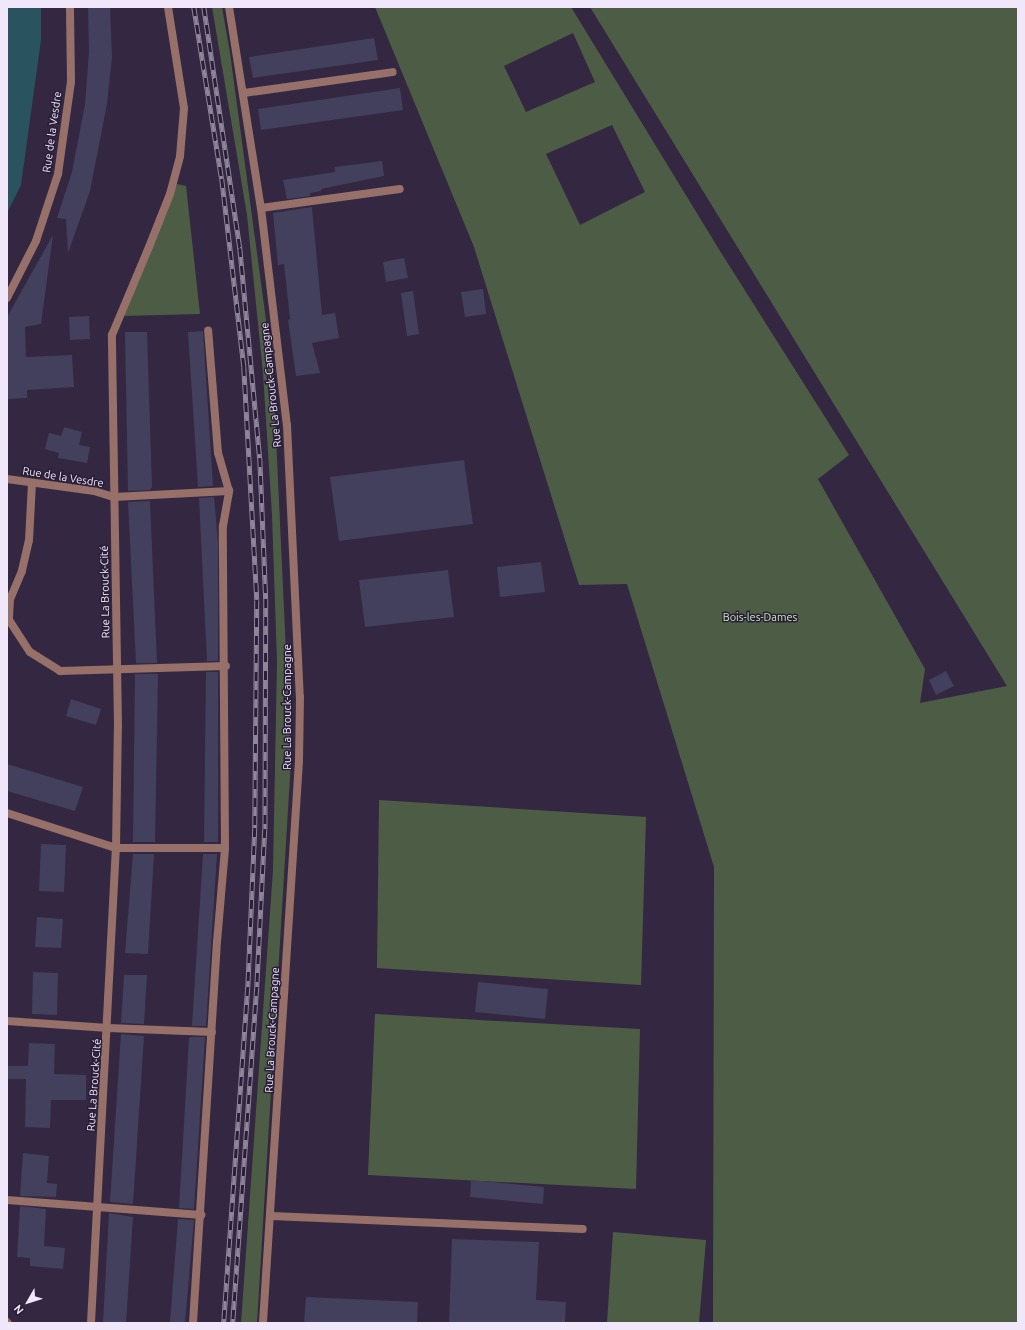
<!DOCTYPE html>
<html>
<head>
<meta charset="utf-8">
<style>
	body { margin:0 }
	#map { position:relative; width:1025px; height:1330px; overflow:hidden; background:#332741; font-family:Ubuntu,sans-serif }
	div>[style] { position:absolute }
	[style*='--x'] { left:calc(var(--x)*1px); top:calc(var(--y)*1px); width:calc(var(--w)*1px); rotate:calc(var(--a)*1deg) }
	.green>* { inset:0; background:#4d5d45 }
	.water>* { inset:0; background:#29535f }
	.building>* { inset:0; background:#42405d }
	.lane>* { height:8px; margin:-4px; padding:0 4px; transform-origin:4px; border-radius:4px; background:#967069 }
	.street>* { height:8px; margin:-4px; padding:0 4px; transform-origin:4px; border-radius:4px; background:#967069 }
	.rail>* { height:4.5px; margin-top:-2.25px; transform-origin:0; background:repeating-linear-gradient(90deg,#291d37 0 9px,#90869c 0 18px); box-sizing:border-box; border-block:1px solid #90869c }
	span { translate:-50% -50%; white-space:nowrap; text-align:center; line-height:1.15; -webkit-text-stroke:3px #291d37; paint-order:stroke }
	.street-label { font-size:11px; color:#f0e8fa }
	.park-label { font-size:11px; color:#c7ebb5 }
	.frame { position:absolute; inset:0; border:8px solid #f0e8fa; pointer-events:none }
	.north { position:absolute; left:8px; top:1282px; width:40px; height:40px; -webkit-text-stroke:3px #291d37; paint-order:stroke; rotate:231deg; font-size:11px; font-weight:700; line-height:16px; text-align:center; color:#f0e8fa }
	.north::after { content:''; display:block; margin:auto; width:14px; height:18px; background:#f0e8fa; clip-path:polygon(50% 0,100% 100%,50% 72%,0 100%) }
</style>
</head>
<body>
<div id="map">
	<div class="green">
		<div style="clip-path:polygon(212px 7px,222px 7px,230px 53px,273px 372px,291px 760px,257px 1323px,241px 1323px,273px 870px,277px 662px,272px 515px,263px 373px,247px 215px)"></div>
		<div style="clip-path:polygon(evenodd,375px 7px,571px 7px,720px 251px,849px 455px,818px 479px,925px 669px,920px 703px,1007px 686px,590px 7px,1018px 7px,1018px 1323px,713px 1323px,714px 867px,627px 584px,579px 585px,474px 247px,375px 7px,573px 33px,595px 82px,526px 112px,504px 66px,573px 33px,375px 7px,612px 125px,645px 192px,580px 225px,546px 154px,612px 125px)"></div>
		<div style="clip-path:polygon(177px 184px,186px 186px,200px 314px,122px 316px)"></div>
		<div style="clip-path:polygon(379px 800px,646px 817px,641px 985px,377px 968px)"></div>
		<div style="clip-path:polygon(375px 1014px,640px 1029px,636px 1189px,368px 1175px)"></div>
		<div style="clip-path:polygon(613px 1232px,706px 1240px,699px 1323px,607px 1323px)"></div>
	</div>
	<div class="water">
		<div style="clip-path:polygon(7px 7px,41px 7px,41px 40px,21px 185px,7px 213px)"></div>
	</div>
	<div class="building">
		<div style="clip-path:polygon(88px 7px,110px 7px,112px 57px,107px 104px,90px 191px,68px 253px,66px 219px,57px 218px,72px 172px,85px 104px,89px 52px)"></div>
		<div style="clip-path:polygon(374px 38px,378px 60px,253px 78px,249px 57px)"></div>
		<div style="clip-path:polygon(400px 88px,403px 110px,261px 130px,258px 109px)"></div>
		<div style="clip-path:polygon(382px 161px,384px 176px,321px 189px,321px 191px,310px 193px,310px 196px,287px 199px,283px 180px,335px 172px,335px 167px)"></div>
		<div style="clip-path:polygon(312px 207px,322px 315px,335px 313px,339px 338px,312px 343px,320px 373px,296px 376px,288px 320px,290px 319px,284px 264px,278px 265px,273px 213px)"></div>
		<div style="clip-path:polygon(53px 235px,41px 324px,25px 327px,26px 357px,72px 355px,74px 387px,27px 390px,27px 398px,7px 399px,7px 317px)"></div>
		<div style="clip-path:polygon(404px 258px,408px 278px,386px 282px,383px 262px)"></div>
		<div style="clip-path:polygon(483px 289px,486px 314px,465px 317px,461px 292px)"></div>
		<div style="clip-path:polygon(413px 291px,419px 334px,407px 336px,401px 293px)"></div>
		<div style="clip-path:polygon(89px 316px,90px 339px,70px 340px,69px 317px)"></div>
		<div style="clip-path:polygon(203px 331px,213px 486px,198px 487px,188px 332px)"></div>
		<div style="clip-path:polygon(125px 332px,147px 332px,152px 487px,150px 490px,128px 491px)"></div>
		<div style="clip-path:polygon(64px 427px,82px 432px,79px 445px,90px 447px,87px 463px,58px 458px,59px 453px,45px 449px,49px 433px,61px 436px)"></div>
		<div style="clip-path:polygon(464px 460px,473px 524px,339px 541px,330px 477px)"></div>
		<div style="clip-path:polygon(214px 497px,218px 543px,218px 661px,207px 661px,199px 498px)"></div>
		<div style="clip-path:polygon(150px 501px,157px 663px,136px 663px,128px 502px)"></div>
		<div style="clip-path:polygon(541px 562px,545px 592px,500px 597px,497px 567px)"></div>
		<div style="clip-path:polygon(448px 570px,454px 617px,365px 627px,359px 580px)"></div>
		<div style="clip-path:polygon(946px 671px,954px 686px,936px 695px,929px 680px)"></div>
		<div style="clip-path:polygon(206px 672px,218px 672px,218px 842px,204px 842px)"></div>
		<div style="clip-path:polygon(135px 674px,158px 674px,155px 842px,133px 842px)"></div>
		<div style="clip-path:polygon(71px 699px,101px 709px,96px 725px,66px 716px)"></div>
		<div style="clip-path:polygon(7px 764px,83px 787px,75px 811px,7px 791px)"></div>
		<div style="clip-path:polygon(41px 844px,66px 845px,64px 892px,39px 891px)"></div>
		<div style="clip-path:polygon(133px 854px,154px 854px,148px 954px,125px 953px)"></div>
		<div style="clip-path:polygon(203px 854px,217px 854px,206px 1026px,192px 1026px)"></div>
		<div style="clip-path:polygon(37px 917px,63px 919px,61px 948px,35px 947px)"></div>
		<div style="clip-path:polygon(33px 972px,58px 973px,57px 1015px,32px 1014px)"></div>
		<div style="clip-path:polygon(124px 975px,147px 975px,144px 1024px,121px 1023px)"></div>
		<div style="clip-path:polygon(478px 982px,548px 989px,545px 1019px,475px 1012px)"></div>
		<div style="clip-path:polygon(121px 1034px,144px 1036px,133px 1204px,110px 1202px)"></div>
		<div style="clip-path:polygon(191px 1037px,205px 1037px,194px 1209px,179px 1208px,189px 1038px)"></div>
		<div style="clip-path:polygon(29px 1043px,55px 1044px,54px 1074px,86px 1075px,86px 1100px,51px 1100px,50px 1128px,25px 1127px,26px 1079px,7px 1079px,7px 1066px,28px 1066px)"></div>
		<div style="clip-path:polygon(23px 1153px,49px 1156px,47px 1183px,57px 1184px,56px 1197px,20px 1196px)"></div>
		<div style="clip-path:polygon(471px 1180px,544px 1187px,543px 1204px,470px 1197px)"></div>
		<div style="clip-path:polygon(20px 1206px,46px 1209px,44px 1246px,65px 1248px,63px 1269px,30px 1266px,30px 1258px,17px 1257px)"></div>
		<div style="clip-path:polygon(109px 1213px,133px 1217px,126px 1323px,103px 1323px)"></div>
		<div style="clip-path:polygon(178px 1219px,194px 1220px,185px 1323px,170px 1323px)"></div>
		<div style="clip-path:polygon(452px 1239px,539px 1242px,536px 1300px,566px 1302px,565px 1323px,449px 1323px)"></div>
		<div style="clip-path:polygon(306px 1297px,418px 1302px,417px 1323px,304px 1323px)"></div>
	</div>
	<div class="lane">
		<div style="--x:261;--y:208;--w:140;--a:-7.8"></div>
		<div style="--x:112;--y:335;--w:95;--a:-67.2"></div>
		<div style="--x:149;--y:247;--w:57;--a:-68.4"></div>
		<div style="--x:170;--y:194;--w:39;--a:-75"></div>
		<div style="--x:180;--y:156;--w:48;--a:-85.2"></div>
		<div style="--x:184;--y:108;--w:102;--a:-99"></div>
		<div style="--x:32;--y:483;--w:57;--a:93"></div>
		<div style="--x:29;--y:540;--w:32;--a:103"></div>
		<div style="--x:22;--y:571;--w:30;--a:113"></div>
		<div style="--x:10;--y:599;--w:21;--a:93"></div>
		<div style="--x:9;--y:620;--w:38;--a:57"></div>
		<div style="--x:30;--y:652;--w:36;--a:32"></div>
		<div style="--x:60;--y:671;--w:166;--a:-1.7"></div>
		<div style="--x:114;--y:497;--w:115;--a:-3"></div>
		<div style="--x:116;--y:848;--w:109;--a:0"></div>
		<div style="--x:7;--y:1021;--w:101;--a:4"></div>
		<div style="--x:108;--y:1028;--w:104;--a:2.2"></div>
		<div style="--x:7;--y:1200;--w:195;--a:4.4"></div>
		<div style="--x:271;--y:1216;--w:312;--a:2.4"></div>
		<div style="--x:193;--y:1323;--w:382;--a:-86.4"></div>
		<div style="--x:217;--y:942;--w:94;--a:-85.1"></div>
		<div style="--x:225;--y:848;--w:322;--a:-90.4"></div>
		<div style="--x:223;--y:526;--w:36;--a:-80"></div>
		<div style="--x:229;--y:491;--w:40;--a:-106"></div>
		<div style="--x:218;--y:453;--w:123;--a:-94.6"></div>
	</div>
	<div class="street">
		<div style="--x:229;--y:7;--w:204;--a:81"></div>
		<div style="--x:261;--y:208;--w:219;--a:83.2"></div>
		<div style="--x:287;--y:425;--w:272;--a:87.3"></div>
		<div style="--x:300;--y:697;--w:64;--a:90.9"></div>
		<div style="--x:299;--y:761;--w:563;--a:93.67"></div>
		<div style="--x:244;--y:93;--w:150;--a:-8"></div>
		<div style="--x:7;--y:298;--w:64;--a:-63"></div>
		<div style="--x:36;--y:241;--w:71;--a:-71.8"></div>
		<div style="--x:58;--y:174;--w:93;--a:-82"></div>
		<div style="--x:71;--y:82;--w:75;--a:-90.8"></div>
		<div style="--x:7;--y:479;--w:88;--a:7.9"></div>
		<div style="--x:94;--y:491;--w:21;--a:17"></div>
		<div style="--x:7;--y:813;--w:114;--a:17.8"></div>
		<div style="--x:7;--y:1322;--w:1;--a:45"></div>
		<div style="--x:91;--y:1323;--w:476;--a:-87"></div>
		<div style="--x:116;--y:848;--w:122;--a:-89.1"></div>
		<div style="--x:118;--y:726;--w:391;--a:-90.9"></div>
	</div>
	<div class="rail">
		<div style="--x:194;--y:7;--w:174;--a:80.8"></div>
		<div style="--x:222;--y:179;--w:189;--a:83.3"></div>
		<div style="--x:244;--y:367;--w:233;--a:86.8"></div>
		<div style="--x:257;--y:600;--w:228;--a:90.5"></div>
		<div style="--x:255;--y:828;--w:159;--a:92.5"></div>
		<div style="--x:248;--y:987;--w:337;--a:94.1"></div>
		<div style="--x:204;--y:7;--w:244;--a:81.5"></div>
		<div style="--x:240;--y:248;--w:211;--a:84.6"></div>
		<div style="--x:260;--y:458;--w:141;--a:87.6"></div>
		<div style="--x:266;--y:599;--w:230;--a:90.2"></div>
		<div style="--x:265;--y:829;--w:158;--a:92.9"></div>
		<div style="--x:257;--y:987;--w:337;--a:94.1"></div>
	</div>
	<div class="street-label">
		<span style="left:52px;top:132px;rotate:-82deg">Rue de la Vesdre</span>
		<span style="left:271px;top:385px;rotate:-96deg">Rue La Brouck-Campagne</span>
		<span style="left:63px;top:477px;rotate:9deg">Rue de la Vesdre</span>
		<span style="left:105px;top:592px;rotate:-91deg">Rue La Brouck-Cité</span>
		<span style="left:287px;top:707px;rotate:-90deg">Rue La Brouck-Campagne</span>
		<span style="left:272px;top:1030px;rotate:-87deg">Rue La Brouck-Campagne</span>
		<span style="left:94px;top:1085px;rotate:-86deg">Rue La Brouck-Cité</span>
	</div>
	<div class="park-label">
		<span style="left:760px;top:617px">Bois-les-Dames</span>
	</div>
	<div class="frame"></div>
	<div class="north">N</div>
</div>
</body>
</html>
